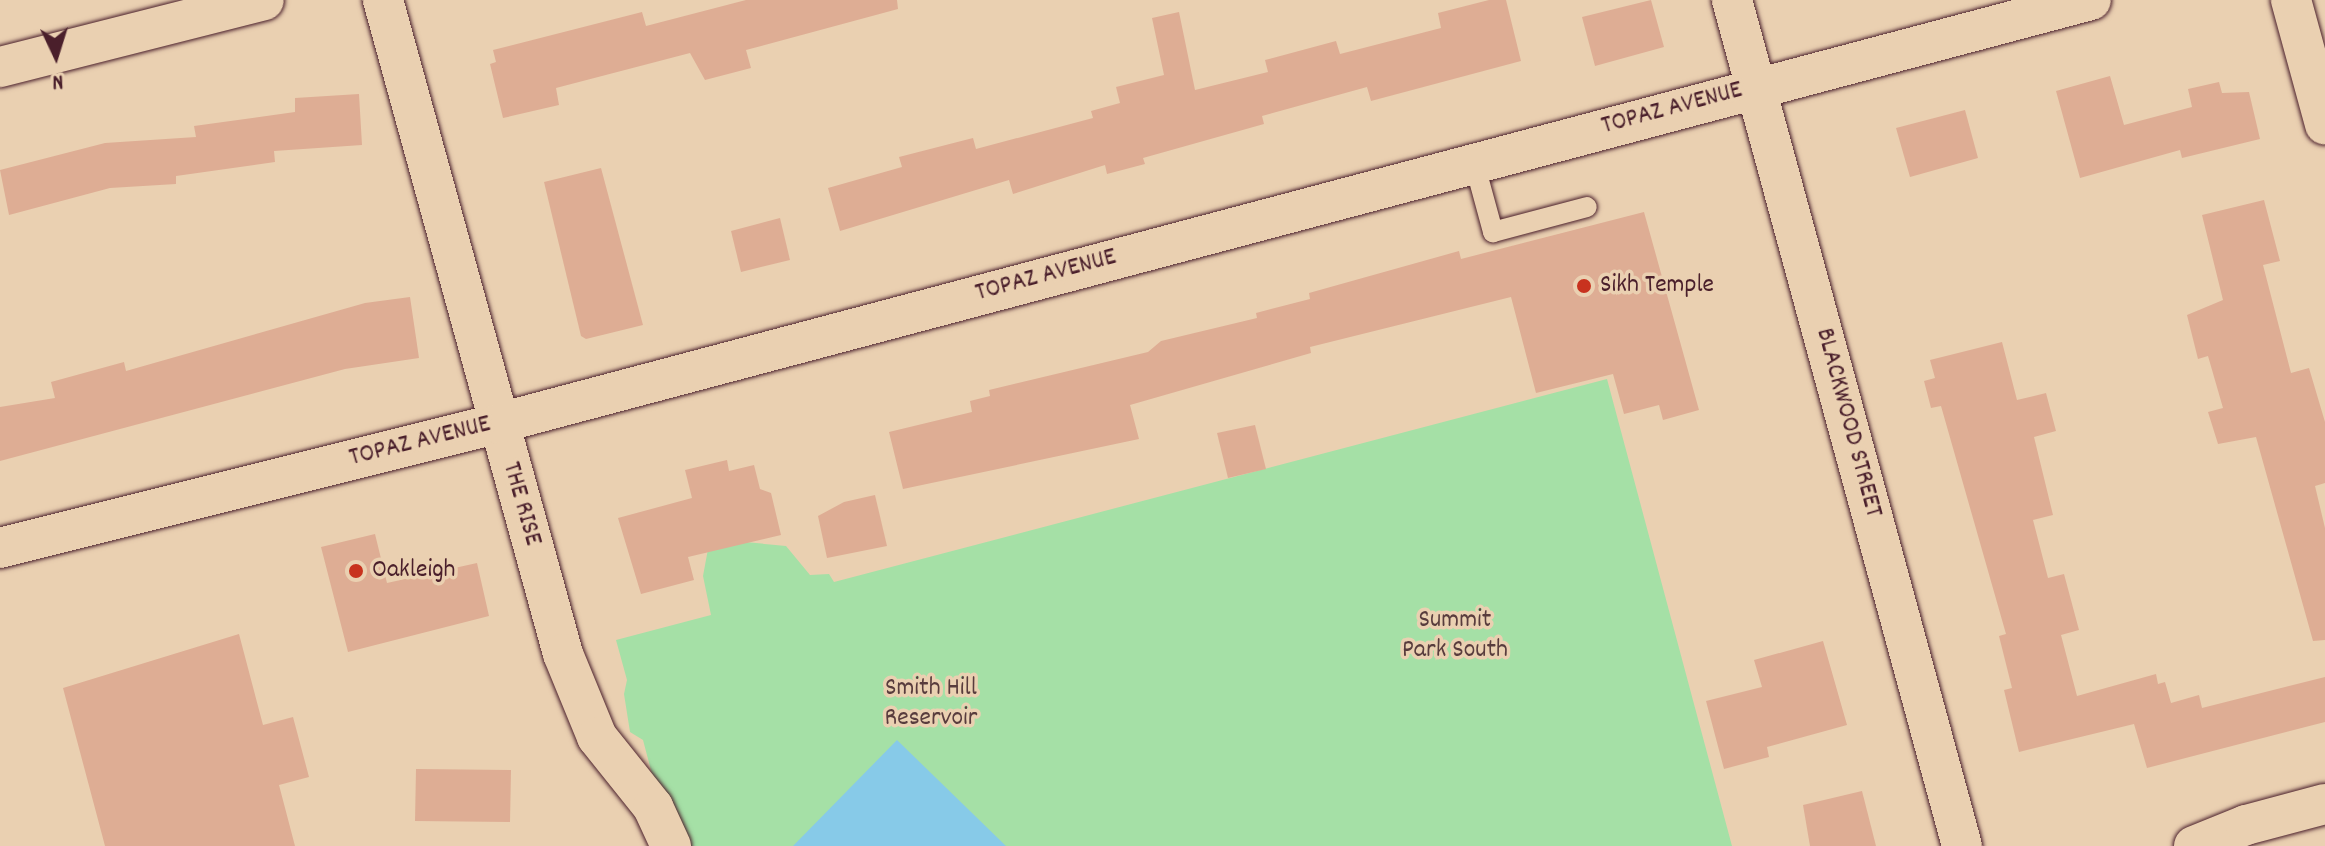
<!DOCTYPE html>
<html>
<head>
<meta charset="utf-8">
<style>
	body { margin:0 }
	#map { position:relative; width:2325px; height:846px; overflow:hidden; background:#ead0b1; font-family:Dekko,sans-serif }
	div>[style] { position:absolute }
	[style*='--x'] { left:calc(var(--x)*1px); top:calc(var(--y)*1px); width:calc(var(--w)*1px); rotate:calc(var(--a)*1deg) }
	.green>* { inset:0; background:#a5e0a6 }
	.water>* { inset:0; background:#87cae8 }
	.building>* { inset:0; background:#dead94 }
	.roads { filter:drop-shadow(0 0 2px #4a1f2b) drop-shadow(0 0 2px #4a1f2b) }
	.service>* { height:20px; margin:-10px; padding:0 10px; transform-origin:10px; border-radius:10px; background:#ead0b1 }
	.minor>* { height:40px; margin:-20px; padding:0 20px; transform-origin:20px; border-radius:20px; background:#ead0b1 }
	.dots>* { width:22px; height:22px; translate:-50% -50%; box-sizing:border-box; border:4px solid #ead0b1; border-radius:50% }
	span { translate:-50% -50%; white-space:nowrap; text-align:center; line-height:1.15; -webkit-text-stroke:7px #ead0b1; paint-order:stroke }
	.street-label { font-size:26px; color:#4a1f2b }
	.poi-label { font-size:26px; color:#4a1f2b }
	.left { translate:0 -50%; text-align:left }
	.park-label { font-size:26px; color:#583c3d }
	.north { position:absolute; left:16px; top:16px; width:80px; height:80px; -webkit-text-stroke:6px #ead0b1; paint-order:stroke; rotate:176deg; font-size:22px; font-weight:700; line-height:32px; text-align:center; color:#4a1f2b }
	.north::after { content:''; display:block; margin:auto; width:28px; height:36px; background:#4a1f2b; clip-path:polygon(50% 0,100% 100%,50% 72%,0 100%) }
</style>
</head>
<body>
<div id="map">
	<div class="green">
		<div style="clip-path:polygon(1607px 379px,1732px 846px,671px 846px,643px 740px,630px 732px,624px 694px,627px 680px,616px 640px,711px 615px,703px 576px,708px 549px,735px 541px,786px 546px,810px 575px,829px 574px,834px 582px)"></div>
	</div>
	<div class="water">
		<div style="clip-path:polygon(897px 740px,1006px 846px,793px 846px)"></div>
	</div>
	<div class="building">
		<div style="clip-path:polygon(746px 0,897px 0,898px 9px,746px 50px,751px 68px,705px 80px,690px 53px,556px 88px,559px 105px,503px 118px,490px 64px,496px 62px,493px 50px,642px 12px,646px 26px)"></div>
		<div style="clip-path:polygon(1489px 0,1506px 0,1521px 61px,1371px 101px,1367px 87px,1262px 116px,1264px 124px,1143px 158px,1145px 164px,1107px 174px,1105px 165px,1013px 194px,1009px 180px,840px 231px,828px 188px,902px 167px,899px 157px,973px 138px,976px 149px,1093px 118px,1091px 111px,1120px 103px,1116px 87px,1164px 75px,1152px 18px,1179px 12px,1195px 90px,1268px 72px,1265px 60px,1336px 41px,1340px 54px,1441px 28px,1438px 13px)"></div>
		<div style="clip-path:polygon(1651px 0,1664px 47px,1595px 66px,1582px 17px)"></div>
		<div style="clip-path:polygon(2110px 76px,2124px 125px,2192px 107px,2188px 89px,2219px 82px,2222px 93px,2249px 92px,2260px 139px,2182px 158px,2180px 150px,2080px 178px,2056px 91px)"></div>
		<div style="clip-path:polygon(359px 94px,362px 145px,274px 151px,275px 162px,176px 176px,176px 184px,110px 188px,9px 215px,0 170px,105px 143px,196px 137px,194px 126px,295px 112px,295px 98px)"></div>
		<div style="clip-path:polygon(1965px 110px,1978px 158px,1910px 177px,1896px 128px)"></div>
		<div style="clip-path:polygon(601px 168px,643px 325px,586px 339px,581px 336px,544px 182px)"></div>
		<div style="clip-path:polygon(2264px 200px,2280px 261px,2263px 265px,2291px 373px,2309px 368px,2325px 422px,2325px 483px,2315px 486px,2325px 528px,2325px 640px,2313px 641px,2256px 437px,2218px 444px,2208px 412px,2223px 408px,2208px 356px,2198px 359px,2187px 315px,2223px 300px,2202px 215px)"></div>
		<div style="clip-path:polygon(1644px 212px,1699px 410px,1663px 420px,1659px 405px,1624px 414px,1613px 374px,1536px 393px,1511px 297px,1310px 347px,1311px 353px,1304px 355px,1130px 405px,1139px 439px,903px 489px,889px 432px,972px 412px,970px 401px,990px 396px,989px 390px,1148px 352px,1161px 341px,1257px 318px,1256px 313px,1310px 299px,1309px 293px,1459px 251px,1461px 259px)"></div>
		<div style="clip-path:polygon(780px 218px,790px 260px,741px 272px,731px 231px)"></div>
		<div style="clip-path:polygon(410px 297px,419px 358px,345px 369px,0 461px,0 407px,55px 398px,51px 382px,124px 362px,126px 371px,365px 303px)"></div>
		<div style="clip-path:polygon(2002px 342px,2017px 400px,2046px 393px,2056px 431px,2034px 437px,2053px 515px,2033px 520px,2048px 578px,2064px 574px,2079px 630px,2061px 635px,2077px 696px,2156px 674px,2158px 684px,2165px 682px,2171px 703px,2199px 695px,2202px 708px,2325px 677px,2325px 722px,2147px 768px,2134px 724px,2019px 752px,2004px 690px,2012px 688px,1999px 636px,2006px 634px,1941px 406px,1931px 408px,1924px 381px,1935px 378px,1930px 360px)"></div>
		<div style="clip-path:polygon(1255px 425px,1266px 469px,1228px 478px,1217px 433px)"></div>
		<div style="clip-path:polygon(727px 460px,729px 471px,754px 465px,760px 489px,771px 493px,781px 535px,688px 557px,694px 580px,641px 594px,618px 518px,692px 498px,685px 470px)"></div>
		<div style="clip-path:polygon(875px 495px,887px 546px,827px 558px,818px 516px,844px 502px)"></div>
		<div style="clip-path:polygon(375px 534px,387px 583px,477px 563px,489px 616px,348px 652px,321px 547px)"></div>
		<div style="clip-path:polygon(239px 634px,263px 725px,293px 717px,309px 777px,279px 785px,295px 846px,105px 846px,63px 688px)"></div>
		<div style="clip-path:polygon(1823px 641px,1847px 725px,1767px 747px,1769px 757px,1724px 769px,1706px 701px,1762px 687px,1754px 660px)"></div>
		<div style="clip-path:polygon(416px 769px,511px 770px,510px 822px,415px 821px)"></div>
		<div style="clip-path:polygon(1862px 791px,1876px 846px,1810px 846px,1803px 805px)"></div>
	</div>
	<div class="roads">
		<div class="service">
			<div style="--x:1474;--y:162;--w:73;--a:74.8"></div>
			<div style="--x:1493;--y:232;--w:97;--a:-14.9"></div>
		</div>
		<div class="minor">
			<div style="--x:383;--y:0;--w:678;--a:74.61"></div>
			<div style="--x:563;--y:654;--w:90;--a:67.7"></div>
			<div style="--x:597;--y:737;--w:90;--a:51.3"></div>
			<div style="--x:653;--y:807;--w:43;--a:65.2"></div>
			<div style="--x:1732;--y:0;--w:877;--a:74.79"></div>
			<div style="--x:2291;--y:0;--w:129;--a:74.7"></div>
			<div style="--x:0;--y:67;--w:272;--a:-14.2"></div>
			<div style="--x:0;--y:548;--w:514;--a:-14.06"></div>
			<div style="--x:499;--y:423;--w:1647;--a:-14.88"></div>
			<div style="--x:2194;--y:846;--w:56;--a:-22"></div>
			<div style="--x:2246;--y:825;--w:82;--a:-14.9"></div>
		</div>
	</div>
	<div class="dots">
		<div style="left:1584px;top:286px;background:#c8321e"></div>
		<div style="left:356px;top:571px;background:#c8321e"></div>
	</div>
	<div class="street-label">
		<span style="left:1672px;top:109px;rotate:-15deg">TOPAZ AVENUE</span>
		<span style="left:1046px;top:276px;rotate:-15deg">TOPAZ AVENUE</span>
		<span style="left:1848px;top:423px;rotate:75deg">BLACKWOOD STREET</span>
		<span style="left:420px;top:442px;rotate:-14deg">TOPAZ AVENUE</span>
		<span style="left:521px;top:504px;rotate:74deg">THE RISE</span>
	</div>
	<div class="poi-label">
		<span class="left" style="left:1600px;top:286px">Sikh Temple</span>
		<span class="left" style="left:372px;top:571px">Oakleigh</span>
	</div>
	<div class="park-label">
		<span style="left:1455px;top:636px">Summit<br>Park South</span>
		<span style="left:931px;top:704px">Smith Hill<br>Reservoir</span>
	</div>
	<div class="north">N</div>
</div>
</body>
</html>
